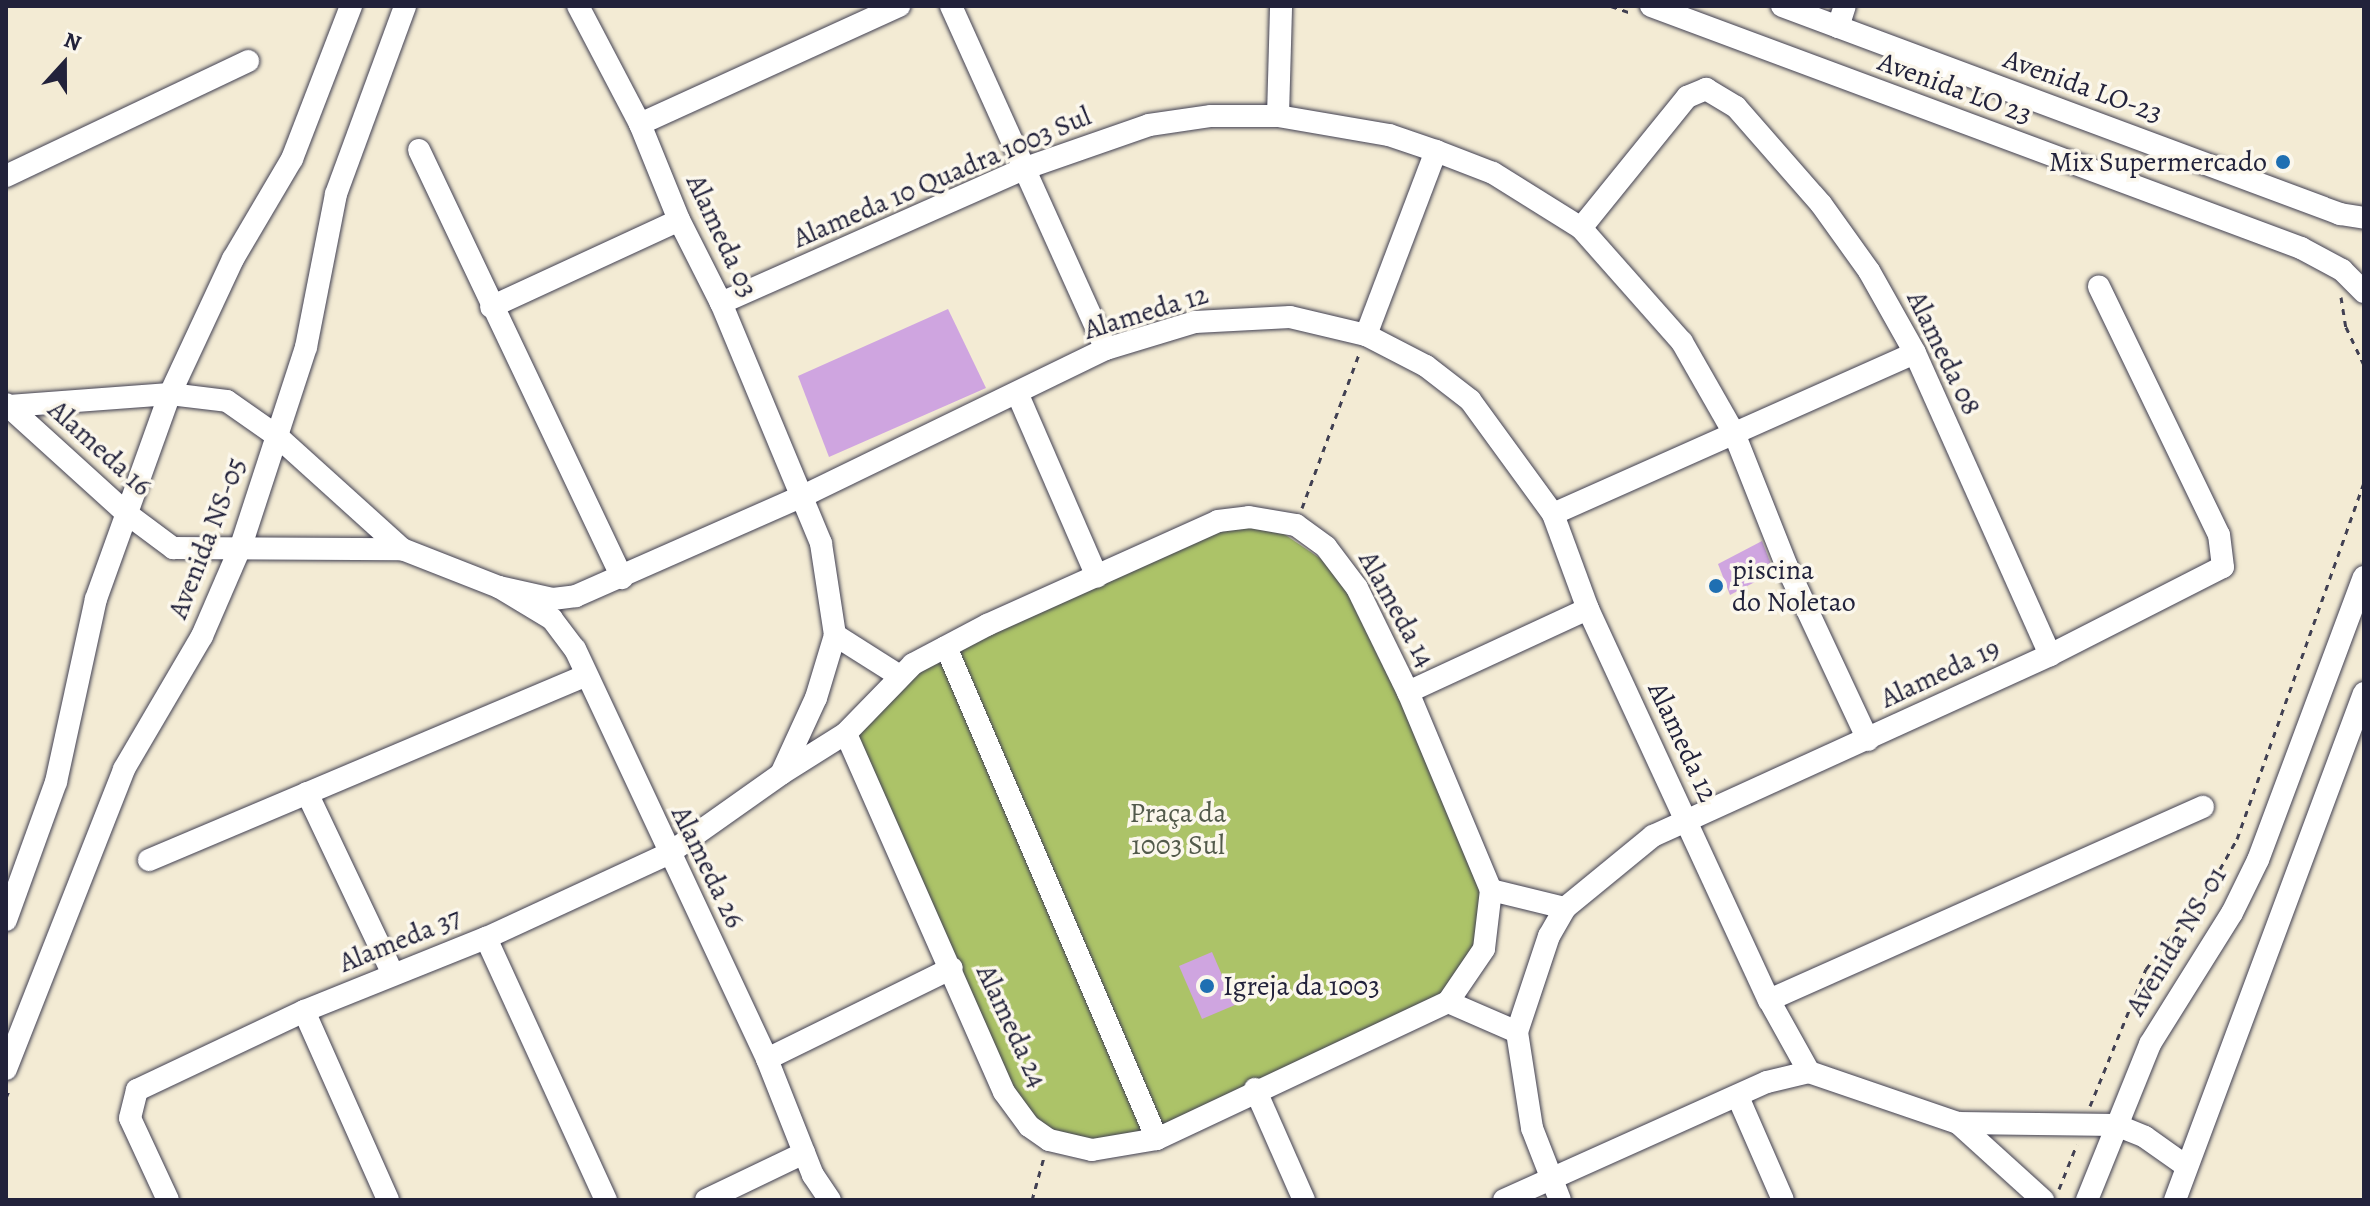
<!DOCTYPE html>
<html>
<head>
<meta charset="utf-8">
<style>
	body { margin:0 }
	#map { position:relative; width:2370px; height:1206px; overflow:hidden; background:#f3ebd4; font-family:Alegreya,serif }
	div>[style] { position:absolute }
	[style*='--x'] { left:calc(var(--x)*1px); top:calc(var(--y)*1px); width:calc(var(--w)*1px); rotate:calc(var(--a)*1deg) }
	.green>* { inset:0; background:#acc368 }
	.water>* { inset:0; background:#5ac5d5 }
	.round { border-radius:50% }
	.building>* { inset:0; background:#cfa5e0 }
	.path>* { height:3px; margin-top:-1.5px; transform-origin:0; background:repeating-linear-gradient(90deg,#414052 0 6px,transparent 0 12px) }
	.roads { filter:drop-shadow(0 0 2px #414052) drop-shadow(0 0 2px #414052) }
	.minor>* { height:22px; margin:-11px; padding:0 11px; transform-origin:11px; border-radius:11px; background:#fff }
	.dots>* { width:22px; height:22px; translate:-50% -50%; box-sizing:border-box; border:4px solid #fbf7ec; border-radius:50% }
	span { translate:-50% -50%; white-space:nowrap; text-align:center; line-height:1.15; -webkit-text-stroke:7px #fbf7ec; paint-order:stroke }
	.street-label { font-size:28px; color:#22223b }
	.poi-label { font-size:28px; color:#22223b }
	.right { translate:-100% -50%; text-align:right }
	.left { translate:0 -50%; text-align:left }
	.park-label { font-size:28px; color:#525a4b }
	.frame { position:absolute; inset:0; border:8px solid #22223b; pointer-events:none }
	.north { position:absolute; left:24px; top:24px; width:80px; height:80px; -webkit-text-stroke:6px #fbf7ec; paint-order:stroke; rotate:21deg; font-size:22px; font-weight:700; line-height:32px; text-align:center; color:#22223b }
	.north::after { content:''; display:block; margin:auto; width:28px; height:36px; background:#22223b; clip-path:polygon(50% 0,100% 100%,50% 72%,0 100%) }
</style>
</head>
<body>
<div id="map">
	<div class="green">
		<div style="clip-path:polygon(1262px 519px,1358px 584px,1492px 893px,1484px 949px,1448px 1002px,1143px 1142px,1049px 1140px,992px 1067px,846px 733px,898px 675px,1199px 531px)"></div>
	</div>
	<div class="water">
		<div class="round" style="left:1706px;top:577px;width:20px;height:20px"></div>
	</div>
	<div class="building">
		<div style="clip-path:polygon(948px 309px,986px 388px,829px 457px,798px 376px)"></div>
		<div style="clip-path:polygon(1762px 541px,1774px 572px,1730px 595px,1718px 564px)"></div>
		<div style="clip-path:polygon(1212px 952px,1235px 1005px,1202px 1019px,1179px 966px)"></div>
	</div>
	<div class="path">
		<div style="--x:1611;--y:6;--w:21;--a:19"></div>
		<div style="--x:2341;--y:297;--w:30;--a:81"></div>
		<div style="--x:2346;--y:327;--w:42;--a:64.7"></div>
		<div style="--x:1302;--y:508;--w:164;--a:-69.7"></div>
		<div style="--x:6;--y:1098;--w:9;--a:-69"></div>
		<div style="--x:2090;--y:1106;--w:148;--a:-67.8"></div>
		<div style="--x:2146;--y:969;--w:100;--a:-51.9"></div>
		<div style="--x:2208;--y:890;--w:59;--a:-60.4"></div>
		<div style="--x:2237;--y:839;--w:378;--a:-70.4"></div>
		<div style="--x:2059;--y:1189;--w:48;--a:-68.2"></div>
		<div style="--x:1032;--y:1200;--w:45;--a:-74.4"></div>
	</div>
	<div class="roads">
		<div class="minor">
			<div style="--x:951;--y:6;--w:376;--a:65.7"></div>
			<div style="--x:1651;--y:6;--w:694;--a:20.42"></div>
			<div style="--x:2301;--y:248;--w:47;--a:28.2"></div>
			<div style="--x:2342;--y:270;--w:31;--a:45"></div>
			<div style="--x:1782;--y:6;--w:596;--a:20.44"></div>
			<div style="--x:2340;--y:214;--w:24;--a:9"></div>
			<div style="--x:1838;--y:27;--w:22;--a:-72"></div>
			<div style="--x:1278;--y:116;--w:110;--a:-88.4"></div>
			<div style="--x:640;--y:124;--w:285;--a:-24.5"></div>
			<div style="--x:419;--y:150;--w:474;--a:64.6"></div>
			<div style="--x:6;--y:176;--w:268;--a:-25.4"></div>
			<div style="--x:1581;--y:228;--w:169;--a:-51"></div>
			<div style="--x:1687;--y:97;--w:21;--a:-23"></div>
			<div style="--x:1706;--y:89;--w:35;--a:31"></div>
			<div style="--x:1736;--y:107;--w:129;--a:48.8"></div>
			<div style="--x:1821;--y:204;--w:82;--a:54.4"></div>
			<div style="--x:1869;--y:271;--w:94;--a:60.7"></div>
			<div style="--x:1915;--y:353;--w:331;--a:65.9"></div>
			<div style="--x:721;--y:303;--w:330;--a:-23.9"></div>
			<div style="--x:1023;--y:169;--w:133;--a:-19.2"></div>
			<div style="--x:1149;--y:125;--w:63;--a:-8.3"></div>
			<div style="--x:1211;--y:116;--w:67;--a:0"></div>
			<div style="--x:1278;--y:116;--w:113;--a:9.7"></div>
			<div style="--x:1389;--y:135;--w:50;--a:18.8"></div>
			<div style="--x:1436;--y:151;--w:61;--a:21.1"></div>
			<div style="--x:1493;--y:173;--w:104;--a:32"></div>
			<div style="--x:1581;--y:228;--w:152;--a:48.5"></div>
			<div style="--x:1682;--y:342;--w:105;--a:60.3"></div>
			<div style="--x:1734;--y:433;--w:144;--a:68.4"></div>
			<div style="--x:1787;--y:567;--w:191;--a:64.9"></div>
			<div style="--x:491;--y:307;--w:207;--a:-24.8"></div>
			<div style="--x:1366;--y:335;--w:197;--a:-69.2"></div>
			<div style="--x:1018;--y:395;--w:198;--a:66.5"></div>
			<div style="--x:6;--y:404;--w:162;--a:42.2"></div>
			<div style="--x:126;--y:513;--w:59;--a:36.7"></div>
			<div style="--x:173;--y:548;--w:229;--a:0.3"></div>
			<div style="--x:402;--y:549;--w:104;--a:21.4"></div>
			<div style="--x:499;--y:587;--w:62;--a:31.1"></div>
			<div style="--x:552;--y:619;--w:38;--a:53"></div>
			<div style="--x:575;--y:649;--w:453;--a:64.9"></div>
			<div style="--x:767;--y:1059;--w:125;--a:68.4"></div>
			<div style="--x:813;--y:1175;--w:30;--a:56"></div>
			<div style="--x:9;--y:406;--w:161;--a:-4.3"></div>
			<div style="--x:170;--y:394;--w:57;--a:7"></div>
			<div style="--x:227;--y:401;--w:61;--a:35"></div>
			<div style="--x:277;--y:436;--w:169;--a:42.1"></div>
			<div style="--x:1553;--y:514;--w:396;--a:-24"></div>
			<div style="--x:499;--y:587;--w:55;--a:12.5"></div>
			<div style="--x:553;--y:599;--w:23;--a:-7"></div>
			<div style="--x:576;--y:596;--w:250;--a:-23.8"></div>
			<div style="--x:805;--y:495;--w:335;--a:-25.9"></div>
			<div style="--x:1106;--y:349;--w:93;--a:-16.9"></div>
			<div style="--x:1195;--y:322;--w:95;--a:-3"></div>
			<div style="--x:1290;--y:317;--w:78;--a:13.3"></div>
			<div style="--x:1366;--y:335;--w:68;--a:27.3"></div>
			<div style="--x:1426;--y:366;--w:56;--a:37.7"></div>
			<div style="--x:1470;--y:400;--w:141;--a:53.9"></div>
			<div style="--x:1553;--y:514;--w:101;--a:69.8"></div>
			<div style="--x:1588;--y:609;--w:431;--a:65.2"></div>
			<div style="--x:1769;--y:1000;--w:82;--a:60.9"></div>
			<div style="--x:835;--y:635;--w:75;--a:32.4"></div>
			<div style="--x:946;--y:647;--w:535;--a:66.79"></div>
			<div style="--x:1408;--y:692;--w:198;--a:-24.8"></div>
			<div style="--x:781;--y:774;--w:77;--a:-32.2"></div>
			<div style="--x:846;--y:733;--w:96;--a:-45.8"></div>
			<div style="--x:913;--y:664;--w:84;--a:-27.8"></div>
			<div style="--x:987;--y:625;--w:253;--a:-24.2"></div>
			<div style="--x:1218;--y:521;--w:31;--a:-7"></div>
			<div style="--x:1249;--y:517;--w:48;--a:9.7"></div>
			<div style="--x:1296;--y:525;--w:37;--a:36"></div>
			<div style="--x:1326;--y:547;--w:51;--a:52.9"></div>
			<div style="--x:1357;--y:588;--w:116;--a:63.9"></div>
			<div style="--x:1408;--y:692;--w:215;--a:67.3"></div>
			<div style="--x:1491;--y:890;--w:59;--a:96.8"></div>
			<div style="--x:1484;--y:949;--w:64;--a:124.2"></div>
			<div style="--x:1448;--y:1002;--w:322;--a:154.8"></div>
			<div style="--x:1157;--y:1139;--w:66;--a:170.4"></div>
			<div style="--x:1092;--y:1150;--w:44;--a:-166.9"></div>
			<div style="--x:1049;--y:1140;--w:24;--a:-145"></div>
			<div style="--x:1029;--y:1126;--w:42;--a:-126.3"></div>
			<div style="--x:1004;--y:1092;--w:392;--a:-113.8"></div>
			<div style="--x:307;--y:793;--w:200;--a:64.6"></div>
			<div style="--x:149;--y:860;--w:473;--a:-22.9"></div>
			<div style="--x:1491;--y:890;--w:76;--a:13.7"></div>
			<div style="--x:6;--y:920;--w:147;--a:-70.1"></div>
			<div style="--x:56;--y:782;--w:187;--a:-77.7"></div>
			<div style="--x:96;--y:599;--w:218;--a:-70.2"></div>
			<div style="--x:170;--y:394;--w:149;--a:-65"></div>
			<div style="--x:233;--y:259;--w:116;--a:-59.5"></div>
			<div style="--x:292;--y:159;--w:164;--a:-68.9"></div>
			<div style="--x:486;--y:938;--w:288;--a:65.4"></div>
			<div style="--x:1769;--y:1000;--w:475;--a:-24"></div>
			<div style="--x:1448;--y:1002;--w:75;--a:23.5"></div>
			<div style="--x:304;--y:1011;--w:207;--a:66"></div>
			<div style="--x:767;--y:1059;--w:206;--a:-26.2"></div>
			<div style="--x:6;--y:1069;--w:322;--a:-68.5"></div>
			<div style="--x:124;--y:769;--w:154;--a:-59.6"></div>
			<div style="--x:202;--y:636;--w:98;--a:-66.6"></div>
			<div style="--x:241;--y:546;--w:209;--a:-71.9"></div>
			<div style="--x:306;--y:347;--w:156;--a:-78.9"></div>
			<div style="--x:336;--y:194;--w:200;--a:-69.8"></div>
			<div style="--x:1255;--y:1089;--w:121;--a:66.2"></div>
			<div style="--x:1738;--y:1097;--w:112;--a:66.4"></div>
			<div style="--x:1958;--y:1123;--w:115;--a:42.2"></div>
			<div style="--x:168;--y:1200;--w:90;--a:-114.9"></div>
			<div style="--x:130;--y:1118;--w:29;--a:-76"></div>
			<div style="--x:137;--y:1090;--w:185;--a:-25.3"></div>
			<div style="--x:304;--y:1011;--w:196;--a:-21.9"></div>
			<div style="--x:486;--y:938;--w:200;--a:-24.8"></div>
			<div style="--x:668;--y:854;--w:138;--a:-35.3"></div>
			<div style="--x:781;--y:774;--w:84;--a:-65.3"></div>
			<div style="--x:816;--y:698;--w:66;--a:-73.2"></div>
			<div style="--x:835;--y:635;--w:93;--a:-98.7"></div>
			<div style="--x:821;--y:543;--w:260;--a:-112.6"></div>
			<div style="--x:721;--y:303;--w:93;--a:-116.8"></div>
			<div style="--x:679;--y:220;--w:104;--a:-112.1"></div>
			<div style="--x:640;--y:124;--w:133;--a:-117.7"></div>
			<div style="--x:706;--y:1200;--w:109;--a:-25.6"></div>
			<div style="--x:1504;--y:1200;--w:288;--a:-24.2"></div>
			<div style="--x:1767;--y:1082;--w:43;--a:-13.4"></div>
			<div style="--x:1809;--y:1072;--w:157;--a:18.9"></div>
			<div style="--x:1958;--y:1123;--w:158;--a:0.7"></div>
			<div style="--x:2116;--y:1125;--w:31;--a:22"></div>
			<div style="--x:2145;--y:1137;--w:50;--a:35.3"></div>
			<div style="--x:1560;--y:1200;--w:77;--a:-111.3"></div>
			<div style="--x:1532;--y:1128;--w:97;--a:-98.9"></div>
			<div style="--x:1517;--y:1032;--w:101;--a:-71.6"></div>
			<div style="--x:1549;--y:936;--w:32;--a:-60"></div>
			<div style="--x:1565;--y:908;--w:114;--a:-39.3"></div>
			<div style="--x:1653;--y:836;--w:436;--a:-24.5"></div>
			<div style="--x:2050;--y:655;--w:194;--a:-27"></div>
			<div style="--x:2223;--y:567;--w:32;--a:-97"></div>
			<div style="--x:2219;--y:535;--w:276;--a:-115.8"></div>
			<div style="--x:2087;--y:1200;--w:168;--a:-68"></div>
			<div style="--x:2150;--y:1044;--w:155;--a:-58"></div>
			<div style="--x:2232;--y:913;--w:59;--a:-63.9"></div>
			<div style="--x:2258;--y:860;--w:302;--a:-69.5"></div>
			<div style="--x:2175;--y:1200;--w:541;--a:-69.56"></div>
		</div>
	</div>
	<div class="dots">
		<div style="left:2283px;top:162px;background:#1f6fb2"></div>
		<div style="left:1716px;top:586px;background:#1f6fb2"></div>
		<div style="left:1207px;top:986px;background:#1f6fb2"></div>
	</div>
	<div class="street-label">
		<span style="left:2083px;top:86px;rotate:20deg">Avenida LO-23</span>
		<span style="left:1955px;top:88px;rotate:20deg">Avenida LO 23</span>
		<span style="left:942px;top:177px;rotate:-23deg">Alameda 10 Quadra 1003 Sul</span>
		<span style="left:722px;top:236px;rotate:65deg">Alameda 03</span>
		<span style="left:1146px;top:312px;rotate:-17deg">Alameda 12</span>
		<span style="left:1944px;top:353px;rotate:64deg">Alameda 08</span>
		<span style="left:100px;top:448px;rotate:42deg">Alameda 16</span>
		<span style="left:207px;top:538px;rotate:-69deg">Avenida NS-05</span>
		<span style="left:1397px;top:609px;rotate:61deg">Alameda 14</span>
		<span style="left:1940px;top:673px;rotate:-25deg">Alameda 19</span>
		<span style="left:1683px;top:742px;rotate:65deg">Alameda 12</span>
		<span style="left:708px;top:867px;rotate:64deg">Alameda 26</span>
		<span style="left:400px;top:940px;rotate:-22deg">Alameda 37</span>
		<span style="left:2176px;top:941px;rotate:-59deg">Avenida NS-01</span>
		<span style="left:1012px;top:1026px;rotate:65deg">Alameda 24</span>
	</div>
	<div class="poi-label">
		<span class="right" style="left:2267px;top:162px">Mix Supermercado</span>
		<span class="left" style="left:1732px;top:586px">piscina<br>do Noletao</span>
		<span class="left" style="left:1223px;top:986px">Igreja da 1003</span>
	</div>
	<div class="park-label">
		<span style="left:1178px;top:829px">Praça da<br>1003 Sul</span>
	</div>
	<div class="frame"></div>
	<div class="north">N</div>
</div>
</body>
</html>
